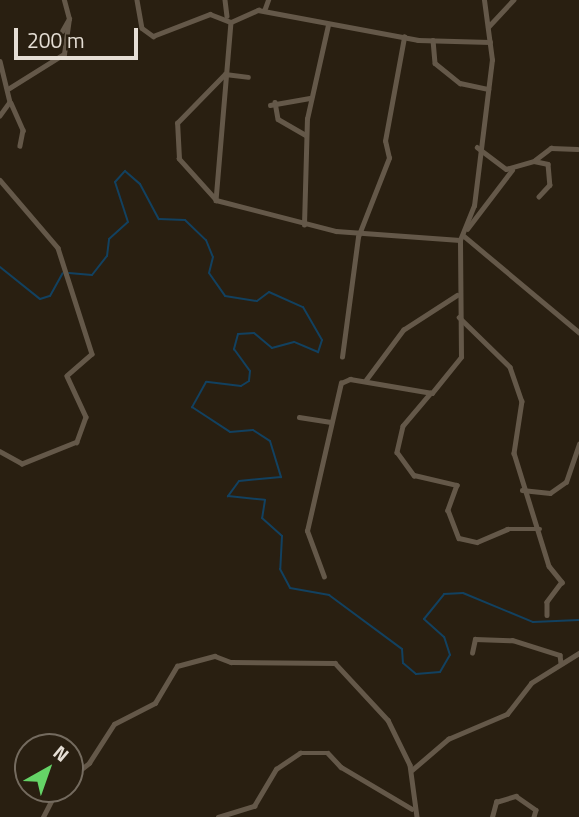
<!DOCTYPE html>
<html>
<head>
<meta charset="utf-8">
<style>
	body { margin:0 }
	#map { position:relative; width:579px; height:817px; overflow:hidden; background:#291f11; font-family:"Titillium Web",sans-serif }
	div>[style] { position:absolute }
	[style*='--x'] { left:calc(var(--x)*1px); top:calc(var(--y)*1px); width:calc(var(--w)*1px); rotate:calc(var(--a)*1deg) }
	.stream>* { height:2px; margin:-1px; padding:0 1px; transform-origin:1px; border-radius:1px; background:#124160 }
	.street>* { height:4.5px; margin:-2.25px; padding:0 2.25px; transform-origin:2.25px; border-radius:2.25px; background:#645849 }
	span { translate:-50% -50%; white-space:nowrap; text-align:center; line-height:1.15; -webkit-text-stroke:7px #291f11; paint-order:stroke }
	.north { position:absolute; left:14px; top:733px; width:70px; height:70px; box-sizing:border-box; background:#291f11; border:2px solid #746b5f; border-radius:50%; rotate:40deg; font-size:19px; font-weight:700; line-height:28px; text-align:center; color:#e5ded5 }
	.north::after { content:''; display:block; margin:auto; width:24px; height:32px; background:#65d467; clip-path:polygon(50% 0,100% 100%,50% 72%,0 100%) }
	.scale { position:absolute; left:14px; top:28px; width:124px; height:32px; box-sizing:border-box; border:4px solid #e5ded5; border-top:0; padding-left:9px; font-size:21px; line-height:24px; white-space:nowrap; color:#e5ded5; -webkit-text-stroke:5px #291f11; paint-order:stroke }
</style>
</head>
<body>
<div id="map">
	<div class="stream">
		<div style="--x:0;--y:267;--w:51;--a:38.7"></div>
		<div style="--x:40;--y:299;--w:10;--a:-17"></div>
		<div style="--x:50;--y:296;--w:26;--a:-61"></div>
		<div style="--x:69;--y:273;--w:23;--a:5"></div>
		<div style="--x:92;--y:275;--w:24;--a:-52"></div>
		<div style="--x:107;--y:256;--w:17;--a:-83"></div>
		<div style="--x:109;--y:239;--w:25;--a:-42"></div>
		<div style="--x:128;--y:222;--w:42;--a:-108"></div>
		<div style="--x:115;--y:182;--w:15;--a:-48"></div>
		<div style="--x:125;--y:171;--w:20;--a:41"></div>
		<div style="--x:140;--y:184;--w:40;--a:62"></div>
		<div style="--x:159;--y:219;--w:26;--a:2"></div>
		<div style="--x:185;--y:220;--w:29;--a:44"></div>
		<div style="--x:206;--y:240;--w:18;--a:68"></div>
		<div style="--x:213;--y:257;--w:16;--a:104"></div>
		<div style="--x:209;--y:273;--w:28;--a:55"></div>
		<div style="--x:225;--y:296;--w:32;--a:9"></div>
		<div style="--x:257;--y:301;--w:15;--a:-37"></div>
		<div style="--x:269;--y:292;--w:37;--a:24"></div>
		<div style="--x:303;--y:307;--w:38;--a:60"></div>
		<div style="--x:322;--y:340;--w:13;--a:108"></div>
		<div style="--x:318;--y:352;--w:26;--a:-157"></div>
		<div style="--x:294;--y:342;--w:23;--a:165"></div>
		<div style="--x:272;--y:348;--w:23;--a:-140"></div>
		<div style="--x:254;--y:333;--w:16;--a:176"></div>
		<div style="--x:238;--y:334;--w:16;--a:105"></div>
		<div style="--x:234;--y:349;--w:27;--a:54"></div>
		<div style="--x:250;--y:371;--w:10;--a:96"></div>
		<div style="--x:249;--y:381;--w:9;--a:148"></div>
		<div style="--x:241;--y:386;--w:35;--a:-173"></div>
		<div style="--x:206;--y:382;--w:29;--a:119"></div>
		<div style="--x:192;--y:407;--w:45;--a:33.3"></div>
		<div style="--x:230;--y:432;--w:23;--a:-5"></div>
		<div style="--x:253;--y:430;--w:20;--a:33"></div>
		<div style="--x:270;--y:441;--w:38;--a:73"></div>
		<div style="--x:281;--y:477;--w:42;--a:174.6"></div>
		<div style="--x:239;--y:481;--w:19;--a:126"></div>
		<div style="--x:228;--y:496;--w:37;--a:6"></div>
		<div style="--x:265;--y:500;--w:18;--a:99"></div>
		<div style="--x:262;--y:518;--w:27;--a:42"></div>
		<div style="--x:282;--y:536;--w:33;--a:93"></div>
		<div style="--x:280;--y:569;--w:21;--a:62"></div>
		<div style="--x:290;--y:588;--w:40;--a:10"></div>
		<div style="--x:329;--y:595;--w:91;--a:36.5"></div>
		<div style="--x:402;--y:649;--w:14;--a:86"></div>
		<div style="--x:403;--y:663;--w:17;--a:40"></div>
		<div style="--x:416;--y:674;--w:24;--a:-5"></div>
		<div style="--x:440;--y:672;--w:20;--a:-60"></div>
		<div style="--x:450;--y:655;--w:19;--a:-108"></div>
		<div style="--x:444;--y:637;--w:27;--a:-138"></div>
		<div style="--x:424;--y:619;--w:32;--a:-51"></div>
		<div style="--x:444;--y:594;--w:19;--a:-3"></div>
		<div style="--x:463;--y:593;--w:76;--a:22.5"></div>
		<div style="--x:533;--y:622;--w:46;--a:-2.5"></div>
	</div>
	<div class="street">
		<div style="--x:137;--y:0;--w:28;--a:80"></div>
		<div style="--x:142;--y:28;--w:14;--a:36"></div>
		<div style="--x:153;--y:36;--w:61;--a:-21.1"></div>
		<div style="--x:210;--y:14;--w:22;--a:21"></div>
		<div style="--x:231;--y:22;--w:179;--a:94.8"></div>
		<div style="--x:216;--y:200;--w:124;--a:14.5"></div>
		<div style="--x:336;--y:231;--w:124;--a:4.2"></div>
		<div style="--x:225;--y:0;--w:16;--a:83"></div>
		<div style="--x:264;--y:11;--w:12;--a:-70"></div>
		<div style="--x:231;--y:22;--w:30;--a:-24"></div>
		<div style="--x:258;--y:10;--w:163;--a:10.6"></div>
		<div style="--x:418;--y:40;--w:72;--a:1.6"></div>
		<div style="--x:488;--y:27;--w:37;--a:-47"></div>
		<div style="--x:62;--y:31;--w:14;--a:-60"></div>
		<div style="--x:69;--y:19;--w:20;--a:-105"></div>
		<div style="--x:433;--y:40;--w:23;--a:85"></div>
		<div style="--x:435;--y:63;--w:32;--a:39"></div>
		<div style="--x:460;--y:83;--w:29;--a:12"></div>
		<div style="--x:0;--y:61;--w:42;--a:76.3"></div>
		<div style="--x:10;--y:102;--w:17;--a:126"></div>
		<div style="--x:8;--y:89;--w:66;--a:-32"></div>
		<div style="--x:64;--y:54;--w:35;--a:-82"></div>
		<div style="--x:275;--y:102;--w:17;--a:80"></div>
		<div style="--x:278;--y:119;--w:32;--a:30"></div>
		<div style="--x:11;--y:103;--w:30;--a:66"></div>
		<div style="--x:23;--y:130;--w:16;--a:101"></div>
		<div style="--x:270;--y:105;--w:40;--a:-10"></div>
		<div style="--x:477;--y:147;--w:36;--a:37"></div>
		<div style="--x:506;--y:169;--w:29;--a:-16"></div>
		<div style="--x:534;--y:161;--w:14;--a:12"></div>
		<div style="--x:548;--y:164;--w:21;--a:85"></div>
		<div style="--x:550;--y:185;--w:16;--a:133"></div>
		<div style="--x:535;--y:160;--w:20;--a:-37"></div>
		<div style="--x:551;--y:148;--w:26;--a:2"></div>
		<div style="--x:0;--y:180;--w:89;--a:49.5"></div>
		<div style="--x:58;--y:248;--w:111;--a:72.2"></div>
		<div style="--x:92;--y:354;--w:33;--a:139"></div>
		<div style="--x:67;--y:376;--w:45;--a:65.1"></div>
		<div style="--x:86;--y:417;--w:27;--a:110"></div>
		<div style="--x:77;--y:442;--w:59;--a:158.2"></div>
		<div style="--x:22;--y:464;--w:25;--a:-151"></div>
		<div style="--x:215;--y:199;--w:54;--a:-132"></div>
		<div style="--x:179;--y:159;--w:36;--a:-93"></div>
		<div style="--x:177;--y:123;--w:69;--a:-45.6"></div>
		<div style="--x:225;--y:74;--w:23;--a:7"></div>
		<div style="--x:304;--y:225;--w:106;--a:-88.4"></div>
		<div style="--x:307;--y:119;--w:96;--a:-77.4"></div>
		<div style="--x:467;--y:229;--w:74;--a:-52.7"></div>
		<div style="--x:464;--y:236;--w:150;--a:39.9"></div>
		<div style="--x:459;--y:317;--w:71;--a:44.4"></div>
		<div style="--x:510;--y:367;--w:36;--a:71"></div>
		<div style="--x:522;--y:401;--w:53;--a:98.7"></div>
		<div style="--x:514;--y:453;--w:118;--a:72.8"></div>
		<div style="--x:549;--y:566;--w:21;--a:51"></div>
		<div style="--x:562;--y:582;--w:25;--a:127"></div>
		<div style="--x:547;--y:602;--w:13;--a:90"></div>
		<div style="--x:342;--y:357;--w:121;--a:-82.4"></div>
		<div style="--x:358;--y:237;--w:85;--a:-68.6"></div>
		<div style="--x:389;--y:158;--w:17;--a:-103"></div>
		<div style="--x:385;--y:141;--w:106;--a:-79.6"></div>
		<div style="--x:365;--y:381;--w:64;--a:-53.3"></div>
		<div style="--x:403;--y:330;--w:64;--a:-32.9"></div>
		<div style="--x:431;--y:393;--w:43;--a:130.3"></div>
		<div style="--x:403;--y:426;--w:27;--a:103"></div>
		<div style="--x:397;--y:452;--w:29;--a:54"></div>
		<div style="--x:414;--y:475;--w:44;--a:13.1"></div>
		<div style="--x:457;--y:485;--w:27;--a:110"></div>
		<div style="--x:448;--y:510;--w:30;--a:69"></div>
		<div style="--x:459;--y:538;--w:18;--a:13"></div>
		<div style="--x:477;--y:542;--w:33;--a:-23"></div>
		<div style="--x:507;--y:529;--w:33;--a:0"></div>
		<div style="--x:299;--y:417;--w:32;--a:9"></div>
		<div style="--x:522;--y:490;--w:28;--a:6"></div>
		<div style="--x:550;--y:493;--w:19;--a:-35"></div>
		<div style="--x:566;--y:482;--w:40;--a:-71.1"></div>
		<div style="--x:324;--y:577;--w:49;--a:-110.3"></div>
		<div style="--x:307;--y:531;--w:152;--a:-77.1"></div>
		<div style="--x:341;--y:383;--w:10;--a:-24"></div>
		<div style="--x:350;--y:379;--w:83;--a:9.7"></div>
		<div style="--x:432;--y:393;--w:46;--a:-51.1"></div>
		<div style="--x:461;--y:357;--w:117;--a:-90.5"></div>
		<div style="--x:460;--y:240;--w:37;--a:-68"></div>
		<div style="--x:474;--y:206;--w:147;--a:-83"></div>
		<div style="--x:492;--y:60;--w:61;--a:-97.6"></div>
		<div style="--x:472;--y:653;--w:14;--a:-78"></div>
		<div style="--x:475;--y:639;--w:37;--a:2"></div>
		<div style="--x:512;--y:640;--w:50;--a:17.4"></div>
		<div style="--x:560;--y:655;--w:8;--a:83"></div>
		<div style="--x:412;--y:770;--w:48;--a:-40.7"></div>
		<div style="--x:448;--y:739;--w:64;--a:-23"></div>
		<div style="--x:507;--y:714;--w:39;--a:-52"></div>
		<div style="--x:531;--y:683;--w:57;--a:-32"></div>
		<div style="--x:70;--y:778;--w:24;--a:-38"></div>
		<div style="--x:89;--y:763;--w:46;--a:-57.3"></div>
		<div style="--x:114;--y:724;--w:46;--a:-27.1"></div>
		<div style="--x:155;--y:703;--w:43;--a:-59.3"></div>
		<div style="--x:177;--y:666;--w:39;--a:-15"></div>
		<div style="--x:215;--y:656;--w:17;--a:21"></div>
		<div style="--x:231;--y:662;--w:104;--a:0.6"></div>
		<div style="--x:335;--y:663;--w:78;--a:47.1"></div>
		<div style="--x:388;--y:720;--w:50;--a:63.9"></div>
		<div style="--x:410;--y:765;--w:52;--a:82.3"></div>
		<div style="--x:43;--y:817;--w:31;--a:-63"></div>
		<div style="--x:218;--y:817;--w:38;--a:-17"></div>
		<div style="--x:254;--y:806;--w:43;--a:-59.3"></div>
		<div style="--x:276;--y:769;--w:29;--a:-34"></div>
		<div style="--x:300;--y:753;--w:28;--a:0"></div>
		<div style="--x:328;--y:753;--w:19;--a:47"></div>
		<div style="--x:341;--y:767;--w:82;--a:30.6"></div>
		<div style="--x:492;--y:817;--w:16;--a:-75"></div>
		<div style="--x:496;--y:802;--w:21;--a:-17"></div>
		<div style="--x:516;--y:796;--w:24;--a:35"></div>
		<div style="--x:536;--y:810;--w:7;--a:106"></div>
	</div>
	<div class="north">N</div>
	<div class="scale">200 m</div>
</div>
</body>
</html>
